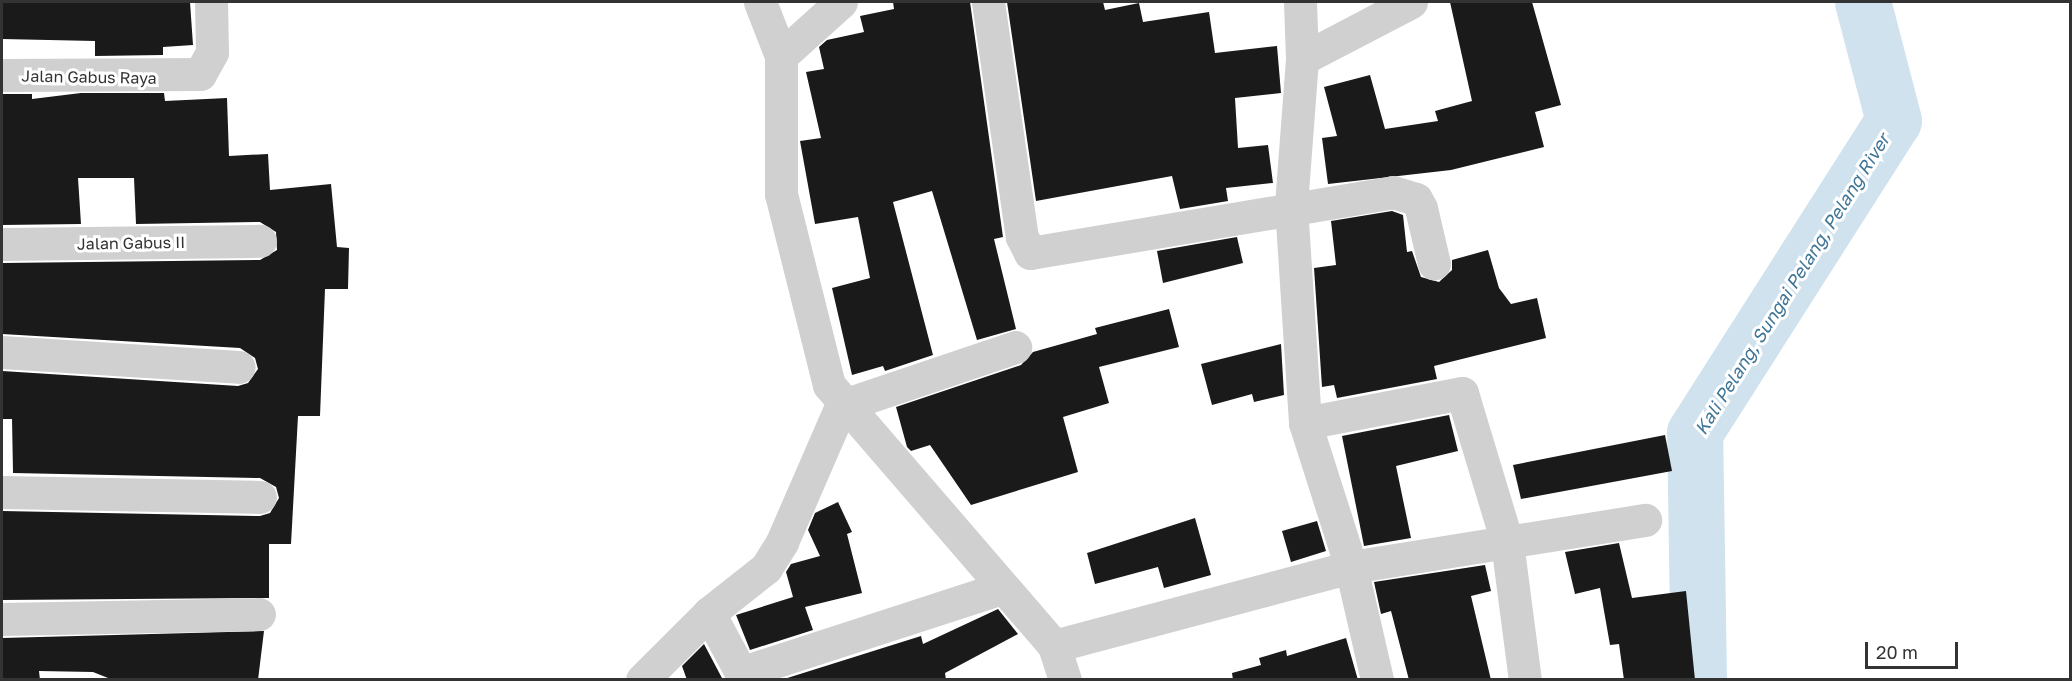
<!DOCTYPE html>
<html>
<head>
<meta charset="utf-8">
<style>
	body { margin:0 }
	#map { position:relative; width:2072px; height:681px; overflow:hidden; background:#fff; font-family:"Golos Text",sans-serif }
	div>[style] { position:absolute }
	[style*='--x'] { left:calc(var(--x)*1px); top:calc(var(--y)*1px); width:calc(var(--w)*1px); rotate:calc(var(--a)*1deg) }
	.river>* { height:56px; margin:-28px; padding:0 28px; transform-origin:28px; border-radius:28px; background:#cfe2ee }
	.building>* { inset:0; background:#1a1a1a }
	.minor>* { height:33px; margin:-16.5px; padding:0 16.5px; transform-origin:16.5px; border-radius:16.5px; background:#d0d0d0 }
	span { translate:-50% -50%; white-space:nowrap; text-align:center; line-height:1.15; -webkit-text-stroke:6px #fff; paint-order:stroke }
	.street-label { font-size:16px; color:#333 }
	.water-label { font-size:18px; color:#3f7597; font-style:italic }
	.frame { position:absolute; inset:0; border:3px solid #333; pointer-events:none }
	.scale { position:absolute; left:1865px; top:642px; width:93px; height:27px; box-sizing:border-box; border:3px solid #333; border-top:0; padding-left:8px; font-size:18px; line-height:21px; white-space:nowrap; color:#333; -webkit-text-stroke:4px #fff; paint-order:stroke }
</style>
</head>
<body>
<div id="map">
	<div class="river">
		<div style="--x:1699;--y:680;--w:247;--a:-90.9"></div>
		<div style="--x:1695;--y:433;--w:370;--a:-57.5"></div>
		<div style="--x:1894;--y:121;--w:123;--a:-104.6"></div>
	</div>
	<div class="building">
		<div style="clip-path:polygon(2px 2px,190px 2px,193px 45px,163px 47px,163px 55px,95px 56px,95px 41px,2px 39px)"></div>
		<div style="clip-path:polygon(893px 2px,970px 2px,1003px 237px,994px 239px,1016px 329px,977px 340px,932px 191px,893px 202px,933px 355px,885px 371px,883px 366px,852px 375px,832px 288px,870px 278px,858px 217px,815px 224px,800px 141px,821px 138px,806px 72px,824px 69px,819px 47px,827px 40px,864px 32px,860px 16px,894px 9px)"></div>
		<div style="clip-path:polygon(1007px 2px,1103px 2px,1105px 10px,1139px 3px,1143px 22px,1209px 12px,1215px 53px,1277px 46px,1281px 93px,1235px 98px,1238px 148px,1268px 145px,1273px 183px,1226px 188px,1228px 201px,1180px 209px,1172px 176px,1036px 201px)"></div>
		<div style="clip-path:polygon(1450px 2px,1532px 2px,1561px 105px,1535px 112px,1544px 147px,1451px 170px,1328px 184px,1322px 138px,1337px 136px,1324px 87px,1370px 75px,1385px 129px,1438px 121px,1435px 111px,1472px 101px)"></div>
		<div style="clip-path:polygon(81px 93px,164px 93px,165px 101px,227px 98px,229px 156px,268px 154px,270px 190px,331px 184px,337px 247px,349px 248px,348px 289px,325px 289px,320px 416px,298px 416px,291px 544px,269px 544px,269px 598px,2px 600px,2px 511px,260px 516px,270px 513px,279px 498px,276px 487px,260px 478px,13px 473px,12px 419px,2px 419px,2px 371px,238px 386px,248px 383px,258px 369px,255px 358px,240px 348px,2px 334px,2px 263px,260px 260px,277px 250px,276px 232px,260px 222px,136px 224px,134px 178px,78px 178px,81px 224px,2px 225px,2px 94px,32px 94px,32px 99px)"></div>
		<div style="clip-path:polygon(1392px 211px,1403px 215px,1407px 252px,1412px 251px,1421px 277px,1439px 282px,1452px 270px,1452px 260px,1488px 250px,1499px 288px,1511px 304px,1537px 298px,1546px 338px,1434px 366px,1437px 379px,1337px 398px,1334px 385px,1322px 387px,1314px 268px,1336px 265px,1331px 221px)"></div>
		<div style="clip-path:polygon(1237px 237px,1243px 263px,1163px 283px,1157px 251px)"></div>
		<div style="clip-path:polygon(1169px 309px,1179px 347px,1099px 367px,1109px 403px,1063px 417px,1078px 472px,971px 505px,930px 445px,911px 451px,907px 447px,896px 407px,1021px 365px,1033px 352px,1097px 334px,1095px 328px)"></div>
		<div style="clip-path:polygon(1281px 344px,1284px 395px,1254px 402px,1252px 394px,1212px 405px,1201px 364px)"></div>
		<div style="clip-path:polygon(1449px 415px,1458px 451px,1396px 466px,1411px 538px,1364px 546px,1342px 436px)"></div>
		<div style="clip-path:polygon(1665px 435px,1672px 471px,1521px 499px,1513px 465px)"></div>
		<div style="clip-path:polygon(838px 502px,852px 532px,847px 534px,862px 593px,805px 607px,813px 630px,750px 650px,736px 615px,793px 597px,786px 572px,791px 564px,820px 556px,808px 530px,815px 513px)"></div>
		<div style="clip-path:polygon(1195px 518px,1211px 575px,1164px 588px,1158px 567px,1095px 584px,1087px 553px)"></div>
		<div style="clip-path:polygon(1317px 521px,1326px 551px,1291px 562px,1282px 531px)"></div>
		<div style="clip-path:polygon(1619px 543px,1632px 598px,1686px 591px,1695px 680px,1624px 680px,1619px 644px,1610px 645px,1600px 588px,1575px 594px,1565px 552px)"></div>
		<div style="clip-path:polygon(1485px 565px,1491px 591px,1471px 596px,1491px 680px,1409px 680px,1391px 611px,1381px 614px,1374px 582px)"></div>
		<div style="clip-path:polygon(998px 609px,1018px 634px,945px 673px,946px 680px,781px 680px,921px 636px,923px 644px)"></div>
		<div style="clip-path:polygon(264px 631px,258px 680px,113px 680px,93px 672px,39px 671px,40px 680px,2px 680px,2px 638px)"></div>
		<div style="clip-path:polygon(1346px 638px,1358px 680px,1233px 680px,1232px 673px,1261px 665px,1259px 658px,1286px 650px,1287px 656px)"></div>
		<div style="clip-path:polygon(704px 644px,723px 680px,687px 680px,682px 666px)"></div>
	</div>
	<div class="minor">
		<div style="--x:760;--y:2;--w:58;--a:68.7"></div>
		<div style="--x:841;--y:2;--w:81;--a:138"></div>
		<div style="--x:781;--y:56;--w:138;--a:90"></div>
		<div style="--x:781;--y:194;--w:197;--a:75.9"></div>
		<div style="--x:829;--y:385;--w:345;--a:49.2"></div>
		<div style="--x:1054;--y:646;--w:36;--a:72"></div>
		<div style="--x:988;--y:2;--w:237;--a:81.8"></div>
		<div style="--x:1022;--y:237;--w:18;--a:63"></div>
		<div style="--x:1030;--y:253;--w:368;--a:-9.5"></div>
		<div style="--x:1393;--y:192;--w:24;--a:17"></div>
		<div style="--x:1416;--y:199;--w:10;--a:61"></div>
		<div style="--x:1421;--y:208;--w:57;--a:76.9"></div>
		<div style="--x:1300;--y:2;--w:57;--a:88"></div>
		<div style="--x:1302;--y:59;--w:147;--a:94.3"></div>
		<div style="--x:1291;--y:206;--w:217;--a:86.3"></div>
		<div style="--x:1305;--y:423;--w:151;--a:72.3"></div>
		<div style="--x:1351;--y:567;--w:116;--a:77"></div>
		<div style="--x:1302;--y:59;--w:123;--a:-27.6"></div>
		<div style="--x:2;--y:75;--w:198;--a:-0.3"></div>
		<div style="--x:200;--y:74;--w:25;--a:-61"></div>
		<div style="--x:212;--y:52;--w:50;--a:-91.1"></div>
		<div style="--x:2;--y:244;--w:258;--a:-0.7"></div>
		<div style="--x:2;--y:352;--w:237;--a:3.6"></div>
		<div style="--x:1305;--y:423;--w:160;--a:-10.8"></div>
		<div style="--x:1462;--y:393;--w:156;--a:73.2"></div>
		<div style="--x:1507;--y:542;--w:139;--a:82.6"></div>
		<div style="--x:2;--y:492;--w:258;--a:1.1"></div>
		<div style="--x:709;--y:613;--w:76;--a:61.8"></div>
		<div style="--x:2;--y:619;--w:257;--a:-1.1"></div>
		<div style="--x:1054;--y:646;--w:307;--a:-14.9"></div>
		<div style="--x:1351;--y:567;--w:298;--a:-9.1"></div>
		<div style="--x:743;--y:672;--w:272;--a:-18"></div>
		<div style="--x:642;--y:680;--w:95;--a:-45"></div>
		<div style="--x:709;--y:613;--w:73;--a:-38.3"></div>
		<div style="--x:766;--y:568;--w:31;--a:-58"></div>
		<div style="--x:782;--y:542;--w:148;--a:-66.5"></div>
		<div style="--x:841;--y:406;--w:184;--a:-18.7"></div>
	</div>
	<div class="street-label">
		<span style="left:89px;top:77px;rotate:1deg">Jalan Gabus Raya</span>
		<span style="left:131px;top:243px;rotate:-1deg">Jalan Gabus II</span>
	</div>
	<div class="water-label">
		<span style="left:1792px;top:284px;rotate:-58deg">Kali Pelang, Sungai Pelang, Pelang River</span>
	</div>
	<div class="frame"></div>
	<div class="scale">20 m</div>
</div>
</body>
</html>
